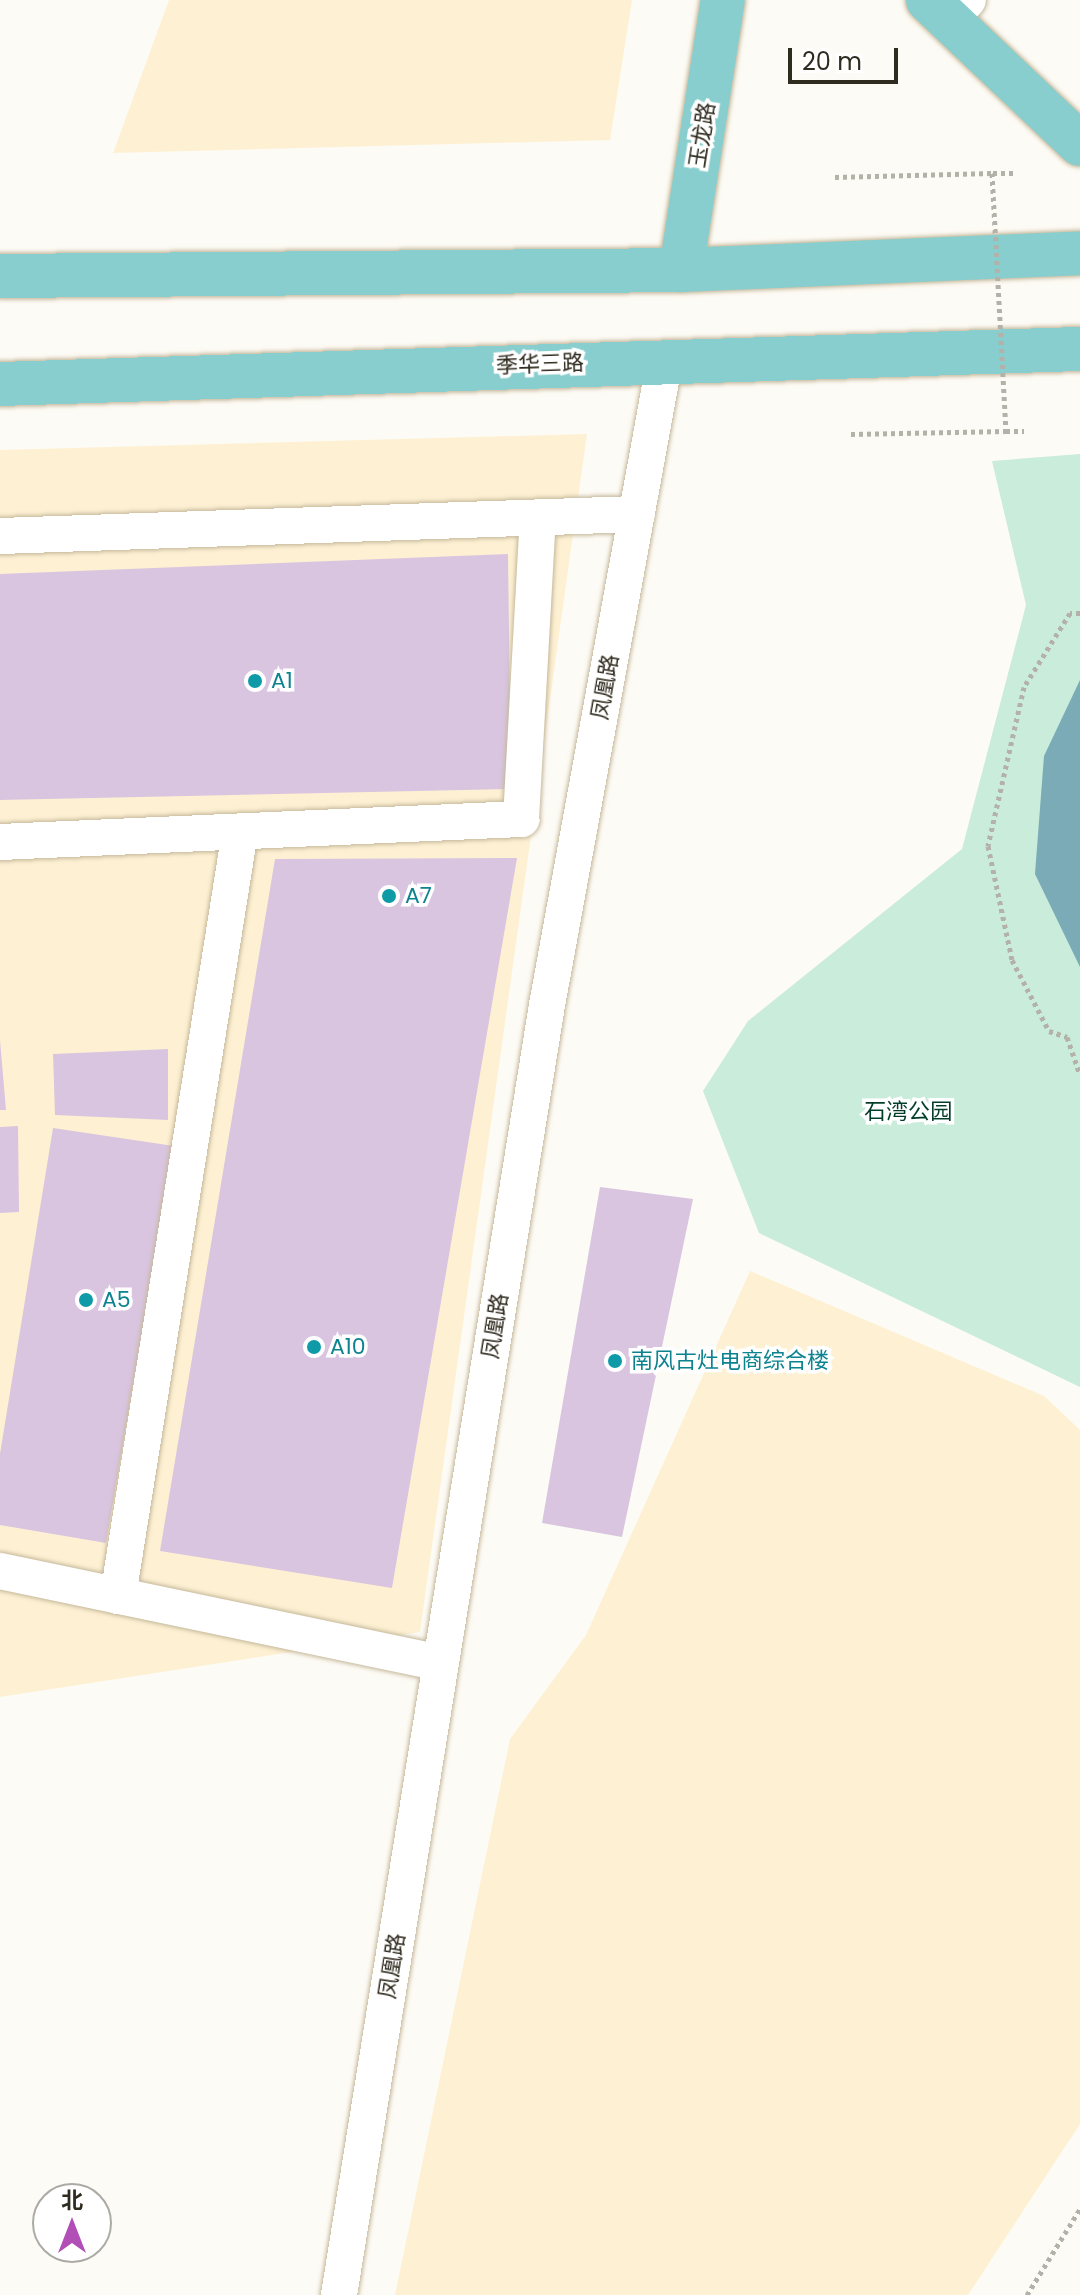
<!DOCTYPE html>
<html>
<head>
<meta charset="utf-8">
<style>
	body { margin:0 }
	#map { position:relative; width:1080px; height:2295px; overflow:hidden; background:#fdfbf5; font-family:Poppins,"Noto Sans SC",sans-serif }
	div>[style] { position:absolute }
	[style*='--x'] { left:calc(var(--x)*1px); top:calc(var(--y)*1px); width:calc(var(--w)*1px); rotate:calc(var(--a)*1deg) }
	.built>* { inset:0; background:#fef1d3 }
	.green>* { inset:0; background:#c9ecdb }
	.water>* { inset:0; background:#7aabb6 }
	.building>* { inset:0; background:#d9c5e0 }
	.path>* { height:5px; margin-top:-2.5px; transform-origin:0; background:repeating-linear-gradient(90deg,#b4b1a9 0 4px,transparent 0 8px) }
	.roads { filter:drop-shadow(0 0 2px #c5b89b) drop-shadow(0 0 2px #c5b89b) }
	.minor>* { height:36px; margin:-18px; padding:0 18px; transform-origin:18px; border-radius:18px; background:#fff }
	.major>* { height:44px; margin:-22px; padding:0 22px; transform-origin:22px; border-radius:22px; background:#89cece }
	.path-bridge>* { height:5px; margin-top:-2.5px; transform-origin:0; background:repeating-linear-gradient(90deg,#b4b1a9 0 4px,transparent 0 8px) }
	.dots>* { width:22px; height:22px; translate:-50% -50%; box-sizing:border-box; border:4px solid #fff; border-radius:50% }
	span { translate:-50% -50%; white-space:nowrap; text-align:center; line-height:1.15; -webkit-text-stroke:7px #fff; paint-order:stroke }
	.street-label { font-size:22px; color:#302b1f }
	.culture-label { font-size:22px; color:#0d838f }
	.left { translate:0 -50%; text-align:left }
	.park-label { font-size:22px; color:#023d29 }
	.north { position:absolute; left:32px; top:2183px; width:80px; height:80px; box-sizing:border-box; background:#fff; border:2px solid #acaaa5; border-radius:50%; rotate:0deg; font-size:22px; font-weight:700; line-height:32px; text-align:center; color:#302b1f }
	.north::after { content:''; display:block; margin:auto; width:28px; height:36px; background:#b24fb6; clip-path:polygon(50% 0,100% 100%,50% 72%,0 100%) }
	.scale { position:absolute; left:788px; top:48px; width:110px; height:36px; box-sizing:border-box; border:4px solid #302b1f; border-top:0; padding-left:10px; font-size:24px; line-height:28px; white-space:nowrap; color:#302b1f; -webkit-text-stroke:6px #fff; paint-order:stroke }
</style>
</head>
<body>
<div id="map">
	<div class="built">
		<div style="clip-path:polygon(169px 0,632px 0,610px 140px,113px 153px)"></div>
		<div style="clip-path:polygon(587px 434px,420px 1632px,0 1697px,0 450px)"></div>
		<div style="clip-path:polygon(750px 1271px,1044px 1396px,1080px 1430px,1080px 2124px,968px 2295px,395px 2295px,510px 1739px,586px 1635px)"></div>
	</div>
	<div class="green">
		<div style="clip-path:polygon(1080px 454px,1080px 1387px,759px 1233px,703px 1091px,748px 1021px,962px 849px,1026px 605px,992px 461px)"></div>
	</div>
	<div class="water">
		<div style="clip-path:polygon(1080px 680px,1080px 967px,1035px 874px,1044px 756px)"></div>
	</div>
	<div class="building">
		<div style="clip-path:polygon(508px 554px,511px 789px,0 800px,0 574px)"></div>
		<div style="clip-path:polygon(517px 858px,392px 1588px,160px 1551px,275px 859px)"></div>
		<div style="clip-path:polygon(0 1040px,6px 1110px,0 1110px)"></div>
		<div style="clip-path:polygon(168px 1049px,168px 1120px,55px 1115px,53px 1054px)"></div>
		<div style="clip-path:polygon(18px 1126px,19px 1212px,0 1213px,0 1127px)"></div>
		<div style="clip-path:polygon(53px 1128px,174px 1146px,106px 1543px,0 1525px,0 1454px)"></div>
		<div style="clip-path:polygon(600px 1187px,693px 1199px,622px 1537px,542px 1523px)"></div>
	</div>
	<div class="path">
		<div style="--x:835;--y:177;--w:157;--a:-1.5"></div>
		<div style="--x:851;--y:434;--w:155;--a:-1.1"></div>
		<div style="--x:1080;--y:613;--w:10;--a:180"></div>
		<div style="--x:1070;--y:613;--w:87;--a:121.9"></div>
		<div style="--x:1024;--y:687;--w:163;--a:102.8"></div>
		<div style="--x:988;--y:846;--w:116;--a:78.1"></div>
		<div style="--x:1012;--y:960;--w:80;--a:62.5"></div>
		<div style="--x:1049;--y:1031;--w:19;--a:18"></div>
		<div style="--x:1067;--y:1037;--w:39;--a:71"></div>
		<div style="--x:1027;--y:2295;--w:101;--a:-58.4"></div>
	</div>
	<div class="roads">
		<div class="minor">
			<div style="--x:948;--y:20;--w:28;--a:-45"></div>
			<div style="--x:0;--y:536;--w:637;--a:-1.98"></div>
			<div style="--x:0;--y:842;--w:522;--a:-2.53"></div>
			<div style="--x:521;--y:819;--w:302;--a:-86.8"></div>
			<div style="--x:0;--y:1571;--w:450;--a:11.8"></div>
			<div style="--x:118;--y:1596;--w:774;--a:-80.93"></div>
			<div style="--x:339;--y:2295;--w:1307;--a:-80.84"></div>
			<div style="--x:547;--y:1005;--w:657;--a:-79.65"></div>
		</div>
		<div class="major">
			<div style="--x:928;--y:0;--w:209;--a:43.5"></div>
			<div style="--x:681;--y:270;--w:273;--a:-81.2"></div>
			<div style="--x:0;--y:276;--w:681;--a:-0.5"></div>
			<div style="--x:681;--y:270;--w:399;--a:-2.4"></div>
			<div style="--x:0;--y:384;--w:1081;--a:-1.86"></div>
		</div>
	</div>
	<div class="path-bridge">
		<div style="--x:1013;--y:173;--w:21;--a:180"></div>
		<div style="--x:992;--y:173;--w:258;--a:86.9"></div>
		<div style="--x:1006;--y:431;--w:18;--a:0"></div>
	</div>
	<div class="dots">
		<div style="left:255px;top:681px;background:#0f9aa8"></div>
		<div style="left:389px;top:896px;background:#0f9aa8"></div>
		<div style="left:86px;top:1300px;background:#0f9aa8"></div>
		<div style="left:314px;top:1347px;background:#0f9aa8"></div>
		<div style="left:615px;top:1361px;background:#0f9aa8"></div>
	</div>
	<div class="street-label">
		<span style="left:702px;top:135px;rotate:-81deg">玉龙路</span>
		<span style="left:540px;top:364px;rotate:-2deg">季华三路</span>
		<span style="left:605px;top:687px;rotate:-80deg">凤凰路</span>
		<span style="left:495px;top:1326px;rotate:-81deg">凤凰路</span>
		<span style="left:392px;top:1966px;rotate:-81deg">凤凰路</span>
	</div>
	<div class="culture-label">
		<span class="left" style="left:271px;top:681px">A1</span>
		<span class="left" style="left:405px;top:896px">A7</span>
		<span class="left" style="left:102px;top:1300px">A5</span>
		<span class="left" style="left:330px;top:1347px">A10</span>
		<span class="left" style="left:631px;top:1361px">南风古灶电商综合楼</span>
	</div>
	<div class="park-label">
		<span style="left:908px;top:1112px">石湾公园</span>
	</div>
	<div class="north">北</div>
	<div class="scale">20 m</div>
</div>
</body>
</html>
